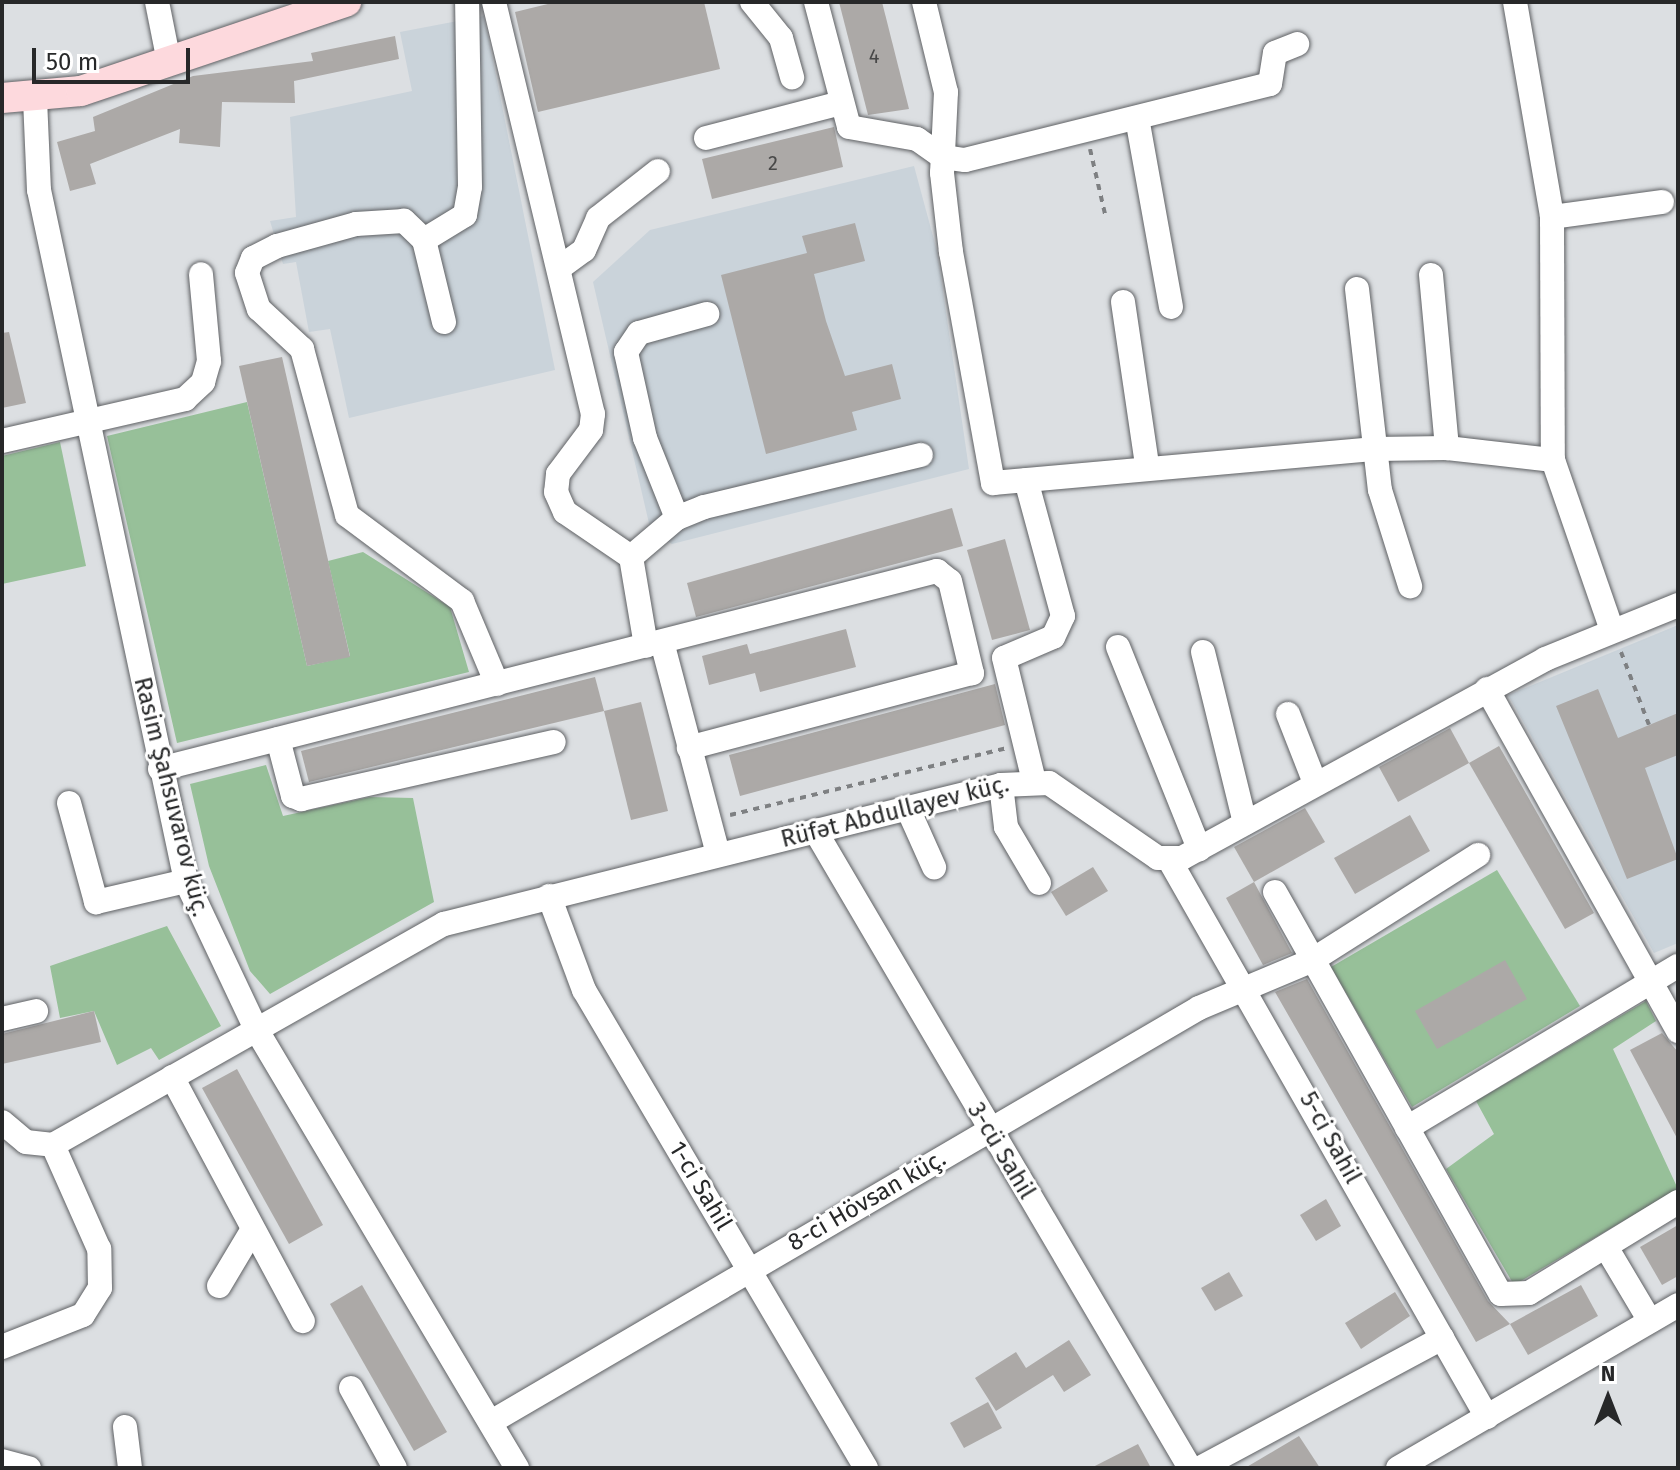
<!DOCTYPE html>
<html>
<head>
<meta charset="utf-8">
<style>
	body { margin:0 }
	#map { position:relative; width:1680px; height:1470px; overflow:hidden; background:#dcdfe2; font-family:"Fira Sans",sans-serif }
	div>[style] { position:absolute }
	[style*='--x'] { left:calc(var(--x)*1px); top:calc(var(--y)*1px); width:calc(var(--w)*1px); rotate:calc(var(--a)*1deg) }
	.built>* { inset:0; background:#cad3da }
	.green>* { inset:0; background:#97c099 }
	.building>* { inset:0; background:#aca9a7 }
	.path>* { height:4px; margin-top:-2px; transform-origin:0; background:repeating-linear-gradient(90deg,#7e8082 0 6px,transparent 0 12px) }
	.roads { filter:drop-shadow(0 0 2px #5f6164) drop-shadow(0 0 2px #5f6164) }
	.minor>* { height:24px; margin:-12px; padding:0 12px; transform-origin:12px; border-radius:12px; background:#fff }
	.major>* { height:30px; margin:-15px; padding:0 15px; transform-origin:15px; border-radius:15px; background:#fdd9dd }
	span { translate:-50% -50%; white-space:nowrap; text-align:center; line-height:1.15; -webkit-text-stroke:6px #fff; paint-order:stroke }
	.number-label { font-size:20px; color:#484848 }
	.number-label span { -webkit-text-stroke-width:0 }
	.street-label { font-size:24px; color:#272829 }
	.frame { position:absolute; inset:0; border:4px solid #272829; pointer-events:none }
	.north { position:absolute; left:1568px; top:1358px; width:80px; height:80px; -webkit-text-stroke:6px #fff; paint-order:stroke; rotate:0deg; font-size:22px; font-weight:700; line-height:32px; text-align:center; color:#272829 }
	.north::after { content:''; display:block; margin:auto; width:28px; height:36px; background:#272829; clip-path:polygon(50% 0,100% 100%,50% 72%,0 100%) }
	.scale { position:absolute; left:32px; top:48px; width:158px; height:36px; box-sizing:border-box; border:4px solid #272829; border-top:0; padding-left:10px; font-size:24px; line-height:28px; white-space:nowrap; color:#272829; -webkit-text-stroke:6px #fff; paint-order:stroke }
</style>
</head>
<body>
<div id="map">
	<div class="built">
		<div style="clip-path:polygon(484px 16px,555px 370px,349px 418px,330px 329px,309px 332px,296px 262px,283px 264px,270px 221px,296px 217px,290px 117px,412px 91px,400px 32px)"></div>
		<div style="clip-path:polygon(914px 166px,937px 251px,969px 469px,672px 544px,651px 532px,593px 282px,650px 230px)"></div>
		<div style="clip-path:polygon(1678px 625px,1678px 943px,1654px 953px,1508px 695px)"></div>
	</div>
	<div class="green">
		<div style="clip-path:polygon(247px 402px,307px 666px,350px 656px,328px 561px,363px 552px,450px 607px,469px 672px,177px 743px,107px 436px)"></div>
		<div style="clip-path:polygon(60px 442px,86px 566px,2px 584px,2px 456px)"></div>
		<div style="clip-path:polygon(266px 765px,283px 816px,370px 797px,413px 798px,434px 902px,270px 994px,250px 971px,209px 866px,190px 784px)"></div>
		<div style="clip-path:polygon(1497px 870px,1580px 1006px,1412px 1107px,1331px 967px)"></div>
		<div style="clip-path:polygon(167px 926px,221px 1026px,159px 1060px,151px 1048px,117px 1065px,94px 1011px,60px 1018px,50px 966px)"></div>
		<div style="clip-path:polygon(1646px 1001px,1656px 1021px,1613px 1049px,1678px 1189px,1514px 1285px,1446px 1169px,1494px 1134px,1476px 1101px)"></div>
	</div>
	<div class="building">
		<div style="clip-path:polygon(556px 2px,704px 2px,720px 69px,538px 112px,515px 12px)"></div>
		<div style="clip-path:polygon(839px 2px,882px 2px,909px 109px,868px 115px)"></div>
		<div style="clip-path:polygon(395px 36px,399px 59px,294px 81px,295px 103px,222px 102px,220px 147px,179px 143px,180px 129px,90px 164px,96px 184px,70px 191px,57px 142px,95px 131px,93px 117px,193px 76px,313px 61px,311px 53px)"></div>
		<div style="clip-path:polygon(834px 127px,843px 167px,712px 199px,702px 159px)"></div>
		<div style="clip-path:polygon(855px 223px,865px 261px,814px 274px,826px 321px,845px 376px,892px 364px,901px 399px,852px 412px,857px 430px,766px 454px,721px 275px,807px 253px,802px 236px)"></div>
		<div style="clip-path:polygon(9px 332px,26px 403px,2px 408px,2px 333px)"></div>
		<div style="clip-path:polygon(282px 357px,350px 657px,307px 666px,239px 366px)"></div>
		<div style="clip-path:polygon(952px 508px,963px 546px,696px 617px,687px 583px)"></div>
		<div style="clip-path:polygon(1005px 539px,1030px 630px,992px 640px,967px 550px)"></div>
		<div style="clip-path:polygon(846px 629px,856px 667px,760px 692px,755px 673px,709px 685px,702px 656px,747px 644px,750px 654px)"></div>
		<div style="clip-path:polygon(595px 677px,604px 711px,309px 782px,301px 751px)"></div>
		<div style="clip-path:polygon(995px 684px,1005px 725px,740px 796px,729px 755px)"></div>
		<div style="clip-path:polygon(1598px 689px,1618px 738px,1678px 713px,1678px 755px,1645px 768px,1678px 859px,1627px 879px,1556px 706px)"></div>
		<div style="clip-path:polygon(641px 702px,668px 811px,631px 820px,604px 711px)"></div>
		<div style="clip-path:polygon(1450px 728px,1469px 763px,1398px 802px,1379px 767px)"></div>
		<div style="clip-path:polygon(1499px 746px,1594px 913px,1565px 929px,1469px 763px)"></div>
		<div style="clip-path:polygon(1305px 808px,1325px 842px,1254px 882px,1234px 847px)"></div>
		<div style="clip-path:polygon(1410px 815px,1430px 851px,1355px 894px,1334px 858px)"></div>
		<div style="clip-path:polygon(1093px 867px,1108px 891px,1066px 916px,1051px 892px)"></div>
		<div style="clip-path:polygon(1254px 882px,1292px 953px,1263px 965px,1226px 898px)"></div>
		<div style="clip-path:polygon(1505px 960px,1527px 999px,1437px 1049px,1415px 1011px)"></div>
		<div style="clip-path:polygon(1307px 979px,1488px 1301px,1510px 1324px,1476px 1342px,1275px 992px)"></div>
		<div style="clip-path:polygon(94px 1011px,101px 1042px,2px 1064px,2px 1034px)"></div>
		<div style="clip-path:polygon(1662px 1033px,1678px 1052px,1678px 1140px,1630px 1050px)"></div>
		<div style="clip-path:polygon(237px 1069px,323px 1225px,289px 1244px,202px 1088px)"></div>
		<div style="clip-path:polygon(1326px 1199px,1341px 1226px,1316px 1241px,1300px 1215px)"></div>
		<div style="clip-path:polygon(1678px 1225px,1678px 1276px,1662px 1285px,1640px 1247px)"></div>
		<div style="clip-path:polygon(1229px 1272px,1243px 1296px,1215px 1311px,1201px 1288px)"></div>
		<div style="clip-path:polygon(362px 1285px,447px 1432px,414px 1451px,330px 1304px)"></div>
		<div style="clip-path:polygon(1581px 1285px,1598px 1316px,1528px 1355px,1510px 1324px)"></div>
		<div style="clip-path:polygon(1395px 1292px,1410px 1316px,1361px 1349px,1345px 1323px)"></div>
		<div style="clip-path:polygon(1069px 1340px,1091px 1375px,1064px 1392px,1053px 1375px,996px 1411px,975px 1378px,1016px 1352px,1026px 1368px)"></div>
		<div style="clip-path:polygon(988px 1402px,1002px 1428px,964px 1448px,950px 1423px)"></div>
		<div style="clip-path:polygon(1299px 1436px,1320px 1468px,1245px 1468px)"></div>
		<div style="clip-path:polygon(1138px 1444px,1151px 1468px,1091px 1468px)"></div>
	</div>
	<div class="path">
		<div style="--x:1090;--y:149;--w:67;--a:77"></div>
		<div style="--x:1621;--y:652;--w:78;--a:69"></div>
		<div style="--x:730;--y:815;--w:284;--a:-13.6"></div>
	</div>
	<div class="roads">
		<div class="minor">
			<div style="--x:157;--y:2;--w:61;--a:78.7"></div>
			<div style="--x:494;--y:2;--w:424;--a:76.5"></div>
			<div style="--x:593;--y:414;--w:16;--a:97"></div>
			<div style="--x:591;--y:430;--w:55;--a:126.9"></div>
			<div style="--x:558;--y:474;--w:18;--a:96"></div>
			<div style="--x:556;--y:492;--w:22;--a:66"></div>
			<div style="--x:565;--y:512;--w:80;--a:34.3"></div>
			<div style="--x:631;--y:557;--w:90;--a:80.4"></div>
			<div style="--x:752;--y:2;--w:46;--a:51.1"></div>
			<div style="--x:781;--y:38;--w:41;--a:74.2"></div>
			<div style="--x:816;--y:2;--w:129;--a:75.2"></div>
			<div style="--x:849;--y:127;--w:69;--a:10"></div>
			<div style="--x:917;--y:139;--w:32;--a:35"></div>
			<div style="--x:943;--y:157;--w:22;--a:8"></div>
			<div style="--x:965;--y:160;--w:314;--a:-14"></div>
			<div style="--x:1270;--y:84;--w:31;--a:-81"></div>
			<div style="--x:1275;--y:53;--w:24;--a:-22"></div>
			<div style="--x:924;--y:2;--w:93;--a:76.3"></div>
			<div style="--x:946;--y:92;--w:81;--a:92.8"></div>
			<div style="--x:942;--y:173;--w:80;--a:83.5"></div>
			<div style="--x:951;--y:252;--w:235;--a:79.7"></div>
			<div style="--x:993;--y:483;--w:384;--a:-5.1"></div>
			<div style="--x:1375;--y:449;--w:72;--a:-0.8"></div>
			<div style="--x:1447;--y:448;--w:107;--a:6.5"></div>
			<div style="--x:1553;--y:460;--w:180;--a:70.9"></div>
			<div style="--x:1515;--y:2;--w:218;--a:80.2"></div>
			<div style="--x:1552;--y:217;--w:243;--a:89.8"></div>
			<div style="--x:35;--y:99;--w:91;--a:87.5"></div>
			<div style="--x:39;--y:190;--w:706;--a:77.99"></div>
			<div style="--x:186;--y:881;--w:164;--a:64.7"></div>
			<div style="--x:256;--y:1029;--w:511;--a:59.27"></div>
			<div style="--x:1137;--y:118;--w:192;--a:79.8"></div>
			<div style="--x:706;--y:138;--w:139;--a:-14.5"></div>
			<div style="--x:1552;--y:217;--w:111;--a:-7.8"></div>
			<div style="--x:424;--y:240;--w:48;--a:-31.4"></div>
			<div style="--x:465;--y:215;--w:28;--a:-80"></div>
			<div style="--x:470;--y:187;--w:185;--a:-90.9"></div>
			<div style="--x:562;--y:266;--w:27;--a:-36"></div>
			<div style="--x:584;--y:250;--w:35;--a:-66"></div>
			<div style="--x:598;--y:218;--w:76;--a:-38.1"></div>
			<div style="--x:1431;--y:275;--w:174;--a:84.7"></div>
			<div style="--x:1357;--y:289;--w:202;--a:83.5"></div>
			<div style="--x:1380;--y:490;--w:101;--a:72.6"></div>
			<div style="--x:1123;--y:302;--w:165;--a:81.6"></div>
			<div style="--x:444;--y:322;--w:84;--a:-103.7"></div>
			<div style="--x:424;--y:240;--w:28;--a:-136"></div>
			<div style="--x:404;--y:221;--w:48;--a:176.4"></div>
			<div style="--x:356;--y:224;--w:82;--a:164.4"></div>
			<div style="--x:277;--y:246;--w:27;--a:153"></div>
			<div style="--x:253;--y:258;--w:16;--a:112"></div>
			<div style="--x:247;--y:273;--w:38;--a:72"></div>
			<div style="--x:259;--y:309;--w:59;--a:42.9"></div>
			<div style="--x:302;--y:349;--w:172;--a:74.8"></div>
			<div style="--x:347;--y:515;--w:144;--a:36.8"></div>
			<div style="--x:462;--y:601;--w:90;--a:67.1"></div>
			<div style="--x:2;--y:441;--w:188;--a:-12.9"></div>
			<div style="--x:185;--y:399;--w:25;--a:-43"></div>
			<div style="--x:203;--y:382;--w:22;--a:-74"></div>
			<div style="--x:209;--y:361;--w:87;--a:-95.3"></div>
			<div style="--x:1026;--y:480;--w:141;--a:74.8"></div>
			<div style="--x:1063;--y:616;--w:23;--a:115"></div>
			<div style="--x:1053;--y:637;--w:53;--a:156.8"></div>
			<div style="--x:1004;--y:658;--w:127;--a:76.3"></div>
			<div style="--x:677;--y:518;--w:86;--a:-111.8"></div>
			<div style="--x:645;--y:438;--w:88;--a:-102.5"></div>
			<div style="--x:626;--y:352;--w:23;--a:-56"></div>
			<div style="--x:639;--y:333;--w:71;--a:-15.6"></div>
			<div style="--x:631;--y:557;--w:60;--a:-40.3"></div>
			<div style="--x:677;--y:518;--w:29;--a:-22"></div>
			<div style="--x:704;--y:507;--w:223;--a:-13.5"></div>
			<div style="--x:662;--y:642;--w:219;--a:75.2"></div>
			<div style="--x:1118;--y:647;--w:218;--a:68.1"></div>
			<div style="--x:1203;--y:652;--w:176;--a:76.2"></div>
			<div style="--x:1487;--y:689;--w:392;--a:60.8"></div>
			<div style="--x:1288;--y:714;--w:74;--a:68.6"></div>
			<div style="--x:278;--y:739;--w:59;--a:75.3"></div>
			<div style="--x:293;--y:796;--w:9;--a:21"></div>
			<div style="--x:301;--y:799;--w:259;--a:-12.7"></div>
			<div style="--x:160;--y:769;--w:802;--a:-14.3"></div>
			<div style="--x:937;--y:571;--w:16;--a:38"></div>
			<div style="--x:950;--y:581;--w:95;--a:76.6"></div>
			<div style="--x:972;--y:673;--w:293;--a:165.2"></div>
			<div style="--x:1001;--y:785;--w:42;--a:83.2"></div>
			<div style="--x:1006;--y:827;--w:65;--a:59.5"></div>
			<div style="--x:69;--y:803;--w:103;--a:74.7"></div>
			<div style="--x:96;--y:902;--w:92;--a:-13.1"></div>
			<div style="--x:908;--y:809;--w:64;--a:65.9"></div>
			<div style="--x:816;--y:832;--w:738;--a:59.54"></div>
			<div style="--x:1170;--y:861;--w:640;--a:60.31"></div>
			<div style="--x:1275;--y:892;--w:461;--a:60.7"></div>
			<div style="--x:1501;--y:1294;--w:28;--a:-2"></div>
			<div style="--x:1529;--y:1293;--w:175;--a:-31.4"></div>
			<div style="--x:549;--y:896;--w:100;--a:69.6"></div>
			<div style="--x:584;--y:990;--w:555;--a:59.46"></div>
			<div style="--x:2;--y:1019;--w:35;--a:-13"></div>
			<div style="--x:172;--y:1077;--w:277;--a:61.8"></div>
			<div style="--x:2;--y:1122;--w:31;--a:40"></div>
			<div style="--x:26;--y:1142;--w:27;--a:6"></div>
			<div style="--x:53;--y:1145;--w:449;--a:-29.5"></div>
			<div style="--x:444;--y:924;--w:574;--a:-14.01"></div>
			<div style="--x:1001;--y:785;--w:48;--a:-2.4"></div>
			<div style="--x:1049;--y:783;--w:132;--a:34.5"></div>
			<div style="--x:1158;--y:858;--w:24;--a:0"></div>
			<div style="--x:1182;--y:858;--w:414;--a:-28.7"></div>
			<div style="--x:1545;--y:659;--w:144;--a:-22.1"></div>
			<div style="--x:1407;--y:1128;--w:316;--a:-30.9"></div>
			<div style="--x:1606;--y:1247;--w:86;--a:59.3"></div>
			<div style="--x:219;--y:1286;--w:66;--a:-59.2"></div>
			<div style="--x:2;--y:1347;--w:87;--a:-21.6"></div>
			<div style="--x:83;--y:1315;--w:32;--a:-58"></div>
			<div style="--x:100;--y:1288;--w:39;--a:-91"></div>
			<div style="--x:99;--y:1249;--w:114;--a:-113.9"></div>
			<div style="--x:351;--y:1388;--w:91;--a:61.2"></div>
			<div style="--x:491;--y:1422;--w:820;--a:-30.32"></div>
			<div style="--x:1199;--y:1008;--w:121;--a:-22.8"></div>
			<div style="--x:1311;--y:961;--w:198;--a:-32.4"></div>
			<div style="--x:125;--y:1427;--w:41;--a:83"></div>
			<div style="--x:2;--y:1461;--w:28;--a:15"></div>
			<div style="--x:1200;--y:1468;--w:275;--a:-28.2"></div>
			<div style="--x:1398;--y:1468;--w:324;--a:-30.2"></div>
		</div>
		<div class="major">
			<div style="--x:2;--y:98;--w:79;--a:-5.1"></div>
			<div style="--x:81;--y:91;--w:280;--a:-18.6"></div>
		</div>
	</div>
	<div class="number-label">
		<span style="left:874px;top:56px">4</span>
		<span style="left:773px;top:163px">2</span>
	</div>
	<div class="street-label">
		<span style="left:171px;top:797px;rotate:76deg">Rasim Şahsuvarov küç.</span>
		<span style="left:895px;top:812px;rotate:-14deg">Rüfət Abdullayev küç.</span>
		<span style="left:1330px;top:1138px;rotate:61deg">5-ci Sahil</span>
		<span style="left:1001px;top:1151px;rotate:59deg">3-cü Sahil</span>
		<span style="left:700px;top:1186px;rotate:59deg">1-ci Sahil</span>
		<span style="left:867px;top:1201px;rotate:-30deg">8-ci Hövsan küç.</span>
	</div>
	<div class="frame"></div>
	<div class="north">N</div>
	<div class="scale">50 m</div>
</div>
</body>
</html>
